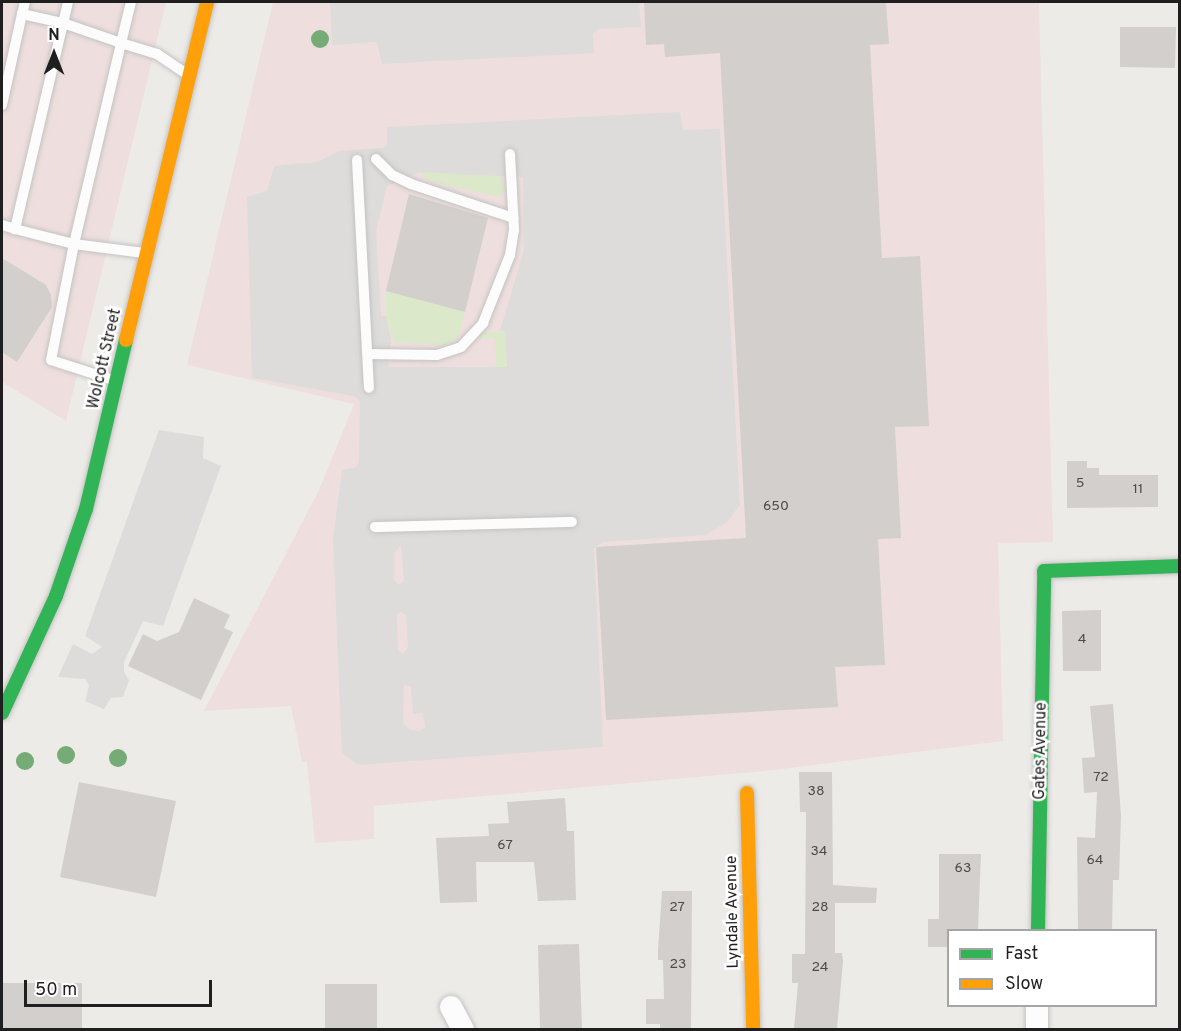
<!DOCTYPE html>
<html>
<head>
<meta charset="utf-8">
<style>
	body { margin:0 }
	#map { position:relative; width:1181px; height:1031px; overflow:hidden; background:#edebe8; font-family:Overpass,sans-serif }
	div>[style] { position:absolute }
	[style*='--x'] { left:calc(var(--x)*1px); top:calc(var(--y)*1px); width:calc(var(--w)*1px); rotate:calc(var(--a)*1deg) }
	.commercial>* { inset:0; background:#eedfde }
	.grass>* { inset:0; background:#dbe8c9 }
	.parking>* { inset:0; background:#dddcdb }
	.building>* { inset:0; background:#d2cfcd }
	.roads { filter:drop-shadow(0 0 2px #c4c3c2) drop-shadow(0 0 2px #c4c3c2) }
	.lane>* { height:10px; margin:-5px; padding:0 5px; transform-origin:5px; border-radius:5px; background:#fcfcfc }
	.street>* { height:22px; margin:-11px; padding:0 11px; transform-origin:11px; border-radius:11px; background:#fcfcfc }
	.fast>* { height:14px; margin:-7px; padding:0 7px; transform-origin:7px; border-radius:7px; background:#30b455 }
	.slow>* { height:14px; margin:-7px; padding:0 7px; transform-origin:7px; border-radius:7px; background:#ff9f0a }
	.trees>* { width:18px; height:18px; margin:-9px; border-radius:50%; background:#75ab75 }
	span { translate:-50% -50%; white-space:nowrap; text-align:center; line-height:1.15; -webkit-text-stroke:5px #fff; paint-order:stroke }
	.number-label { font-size:14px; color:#4c4b4a }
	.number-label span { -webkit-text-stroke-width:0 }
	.street-label { font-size:16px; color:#1f1f1f }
	.frame { position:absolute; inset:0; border:3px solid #1f1f1f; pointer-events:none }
	.legend { position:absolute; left:947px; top:929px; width:210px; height:78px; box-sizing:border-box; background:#fff; border:2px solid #a5a5a5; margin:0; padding:8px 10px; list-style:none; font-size:18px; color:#1f1f1f }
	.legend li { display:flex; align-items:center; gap:12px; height:30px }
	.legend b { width:30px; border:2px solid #a5a5a5 }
	.north { position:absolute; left:24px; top:24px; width:60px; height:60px; -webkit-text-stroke:4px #fff; paint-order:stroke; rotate:0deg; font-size:16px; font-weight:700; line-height:24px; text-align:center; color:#1f1f1f }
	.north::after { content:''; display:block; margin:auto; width:21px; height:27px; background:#1f1f1f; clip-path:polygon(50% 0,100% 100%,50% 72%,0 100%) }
	.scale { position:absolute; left:24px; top:980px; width:188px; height:27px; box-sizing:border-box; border:3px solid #1f1f1f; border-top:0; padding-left:8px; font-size:18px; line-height:21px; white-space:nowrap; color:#1f1f1f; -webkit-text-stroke:4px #fff; paint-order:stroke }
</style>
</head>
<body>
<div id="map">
	<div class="commercial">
		<div style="clip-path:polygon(2px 2px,166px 2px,66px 421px,2px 382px)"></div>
		<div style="clip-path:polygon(273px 2px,1039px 2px,1053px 542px,998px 543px,1003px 741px,774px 770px,374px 806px,374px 839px,315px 843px,307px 762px,302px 762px,291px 706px,204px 711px,319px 490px,354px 404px,187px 365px)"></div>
	</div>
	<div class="grass">
		<div style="clip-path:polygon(419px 172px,495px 174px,502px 179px,505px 190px,499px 197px,429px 181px)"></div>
		<div style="clip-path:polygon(386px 291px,465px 312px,458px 338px,445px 345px,394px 342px,386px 316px)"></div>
		<div style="clip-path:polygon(505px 331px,507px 367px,481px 368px,496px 365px,495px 339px,480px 339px,480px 333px)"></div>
	</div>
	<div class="parking">
		<div style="clip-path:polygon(330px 2px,639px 2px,641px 27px,598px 29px,593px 34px,594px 53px,382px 64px,377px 42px,332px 45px)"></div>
		<div style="clip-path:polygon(evenodd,680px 112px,683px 130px,720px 129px,740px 505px,727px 522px,706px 535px,603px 542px,594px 548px,603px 747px,358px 765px,342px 753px,333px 539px,342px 470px,355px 468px,359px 462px,360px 401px,354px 396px,252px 378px,247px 197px,267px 191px,274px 166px,317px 162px,339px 151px,383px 148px,387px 143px,387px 127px,680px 112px,419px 172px,523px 177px,524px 249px,500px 331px,505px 331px,507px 367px,388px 367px,391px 339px,386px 316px,381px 316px,376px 231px,387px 186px,419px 172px,680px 112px,401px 545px,404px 581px,399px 585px,394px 580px,394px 553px,401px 545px,680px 112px,400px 612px,406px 615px,408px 647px,403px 654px,398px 650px,397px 615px,400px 612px,680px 112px,404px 684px,411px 687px,413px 714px,423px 713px,425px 727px,420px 731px,410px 730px,403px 723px,404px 684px)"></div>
		<div style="clip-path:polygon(159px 430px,204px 437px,203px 458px,221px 466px,163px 626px,143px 621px,124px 662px,124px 672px,129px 680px,123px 697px,111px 698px,104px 709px,85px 701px,89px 685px,85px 679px,58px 677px,73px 644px,92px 654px,102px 647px,85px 636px)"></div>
	</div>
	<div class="building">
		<div style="clip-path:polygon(644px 2px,886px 2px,889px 44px,870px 45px,882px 258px,920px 256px,929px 426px,895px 427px,901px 538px,878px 539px,885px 665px,835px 667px,838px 707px,606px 720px,596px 547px,746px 538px,720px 53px,665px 57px,664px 44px,646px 45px)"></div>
		<div style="clip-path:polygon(1120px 27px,1176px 27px,1175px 68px,1120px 67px)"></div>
		<div style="clip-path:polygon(409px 194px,488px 218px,465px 312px,386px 291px)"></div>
		<div style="clip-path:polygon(2px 258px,46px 285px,51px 295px,52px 307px,17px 362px,2px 352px)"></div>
		<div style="clip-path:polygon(1067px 461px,1087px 461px,1087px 468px,1099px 468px,1099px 475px,1158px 475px,1158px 507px,1067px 508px)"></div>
		<div style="clip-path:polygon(194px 598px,230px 615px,224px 628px,233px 632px,201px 700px,128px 666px,143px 634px,157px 641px,179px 632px)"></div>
		<div style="clip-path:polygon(1101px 610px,1101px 671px,1063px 671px,1062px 611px)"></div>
		<div style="clip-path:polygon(1113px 704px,1121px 816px,1119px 880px,1113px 880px,1112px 930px,1078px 930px,1077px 837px,1095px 838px,1097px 792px,1084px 793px,1082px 758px,1095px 757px,1090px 706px)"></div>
		<div style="clip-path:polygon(799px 772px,832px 772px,833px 885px,877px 888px,876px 903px,835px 903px,835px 953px,842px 953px,843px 961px,837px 1029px,794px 1029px,798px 983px,792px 983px,792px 954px,805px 954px,806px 812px,800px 812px)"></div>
		<div style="clip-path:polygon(79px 782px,176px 801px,156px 897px,60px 877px)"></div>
		<div style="clip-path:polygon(565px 798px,567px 831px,574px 831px,576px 900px,538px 901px,534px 862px,476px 862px,477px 902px,440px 903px,436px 838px,489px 836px,488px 824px,509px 823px,507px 802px)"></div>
		<div style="clip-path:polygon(939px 854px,981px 854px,978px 930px,948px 930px,948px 947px,928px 947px,928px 919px,939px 919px)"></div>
		<div style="clip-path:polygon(662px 891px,692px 891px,691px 1029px,660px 1029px,660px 1024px,646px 1024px,646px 999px,664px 999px,663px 960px,658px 960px,658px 950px)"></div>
		<div style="clip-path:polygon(579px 944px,582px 1029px,540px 1029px,538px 945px)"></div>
		<div style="clip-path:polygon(2px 983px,82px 983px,82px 1029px,2px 1029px)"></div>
		<div style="clip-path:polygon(325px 984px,377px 984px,377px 1029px,325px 1029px)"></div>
	</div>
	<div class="roads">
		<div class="lane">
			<div style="--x:25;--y:2;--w:12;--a:104"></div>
			<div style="--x:22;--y:14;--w:42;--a:12.4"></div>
			<div style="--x:63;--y:23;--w:212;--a:103.1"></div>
			<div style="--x:15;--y:229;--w:61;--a:14.3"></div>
			<div style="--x:74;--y:244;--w:118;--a:101.2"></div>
			<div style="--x:51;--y:360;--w:65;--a:17.9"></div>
			<div style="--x:68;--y:2;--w:22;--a:103"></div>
			<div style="--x:63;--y:23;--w:61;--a:19"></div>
			<div style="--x:121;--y:43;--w:42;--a:-76.3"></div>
			<div style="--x:2;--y:105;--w:93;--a:-77.6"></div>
			<div style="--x:376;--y:159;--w:23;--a:45"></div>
			<div style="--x:392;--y:175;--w:21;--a:25"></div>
			<div style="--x:411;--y:184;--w:108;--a:18.4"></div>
			<div style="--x:357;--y:160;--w:228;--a:87"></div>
			<div style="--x:2;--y:225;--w:14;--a:17"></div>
			<div style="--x:144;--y:253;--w:71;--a:-172.7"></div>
			<div style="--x:74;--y:244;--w:206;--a:-76.8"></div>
			<div style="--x:121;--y:43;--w:38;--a:17"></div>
			<div style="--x:157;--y:54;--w:34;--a:34"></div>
			<div style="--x:368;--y:354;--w:69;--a:0.8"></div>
			<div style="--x:437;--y:355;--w:25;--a:-18"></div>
			<div style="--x:461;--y:347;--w:33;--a:-47"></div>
			<div style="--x:483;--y:323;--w:73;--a:-68.3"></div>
			<div style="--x:510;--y:255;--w:25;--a:-81"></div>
			<div style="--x:514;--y:230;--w:76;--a:-93"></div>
			<div style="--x:375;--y:527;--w:197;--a:-1.5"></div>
		</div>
		<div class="street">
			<div style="--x:451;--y:1007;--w:26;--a:62"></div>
			<div style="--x:1037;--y:1030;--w:24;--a:-90"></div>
		</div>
		<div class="fast">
			<div style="--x:2;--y:713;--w:129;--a:-65.2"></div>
			<div style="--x:56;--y:596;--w:92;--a:-71"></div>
			<div style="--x:86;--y:509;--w:174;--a:-76.7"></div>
			<div style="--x:1038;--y:930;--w:359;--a:-89"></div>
			<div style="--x:1044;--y:571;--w:136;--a:-2.1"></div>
		</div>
		<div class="slow">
			<div style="--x:126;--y:340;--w:348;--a:-76.5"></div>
			<div style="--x:747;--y:793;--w:237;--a:88.5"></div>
		</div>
	</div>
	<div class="trees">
		<div style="left:320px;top:39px"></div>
		<div style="left:66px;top:755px"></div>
		<div style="left:118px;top:758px"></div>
		<div style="left:25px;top:761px"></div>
	</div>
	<div class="number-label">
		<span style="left:1080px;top:484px">5</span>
		<span style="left:1138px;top:490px">11</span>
		<span style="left:776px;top:507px">650</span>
		<span style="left:1082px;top:640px">4</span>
		<span style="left:1101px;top:778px">72</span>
		<span style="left:816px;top:792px">38</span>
		<span style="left:505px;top:846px">67</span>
		<span style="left:819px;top:852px">34</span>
		<span style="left:1095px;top:861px">64</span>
		<span style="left:963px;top:869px">63</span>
		<span style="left:677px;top:908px">27</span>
		<span style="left:820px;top:908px">28</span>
		<span style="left:678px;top:965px">23</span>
		<span style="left:820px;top:968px">24</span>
	</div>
	<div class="street-label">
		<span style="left:105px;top:359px;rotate:-77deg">Wolcott Street</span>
		<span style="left:1041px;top:751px;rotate:-89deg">Gates Avenue</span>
		<span style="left:733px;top:912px;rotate:-91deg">Lyndale Avenue</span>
	</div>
	<div class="frame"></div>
	<ul class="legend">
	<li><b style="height:8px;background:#30b455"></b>Fast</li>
	<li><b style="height:8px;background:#ff9f0a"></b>Slow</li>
	</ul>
	<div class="north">N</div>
	<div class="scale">50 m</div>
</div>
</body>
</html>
